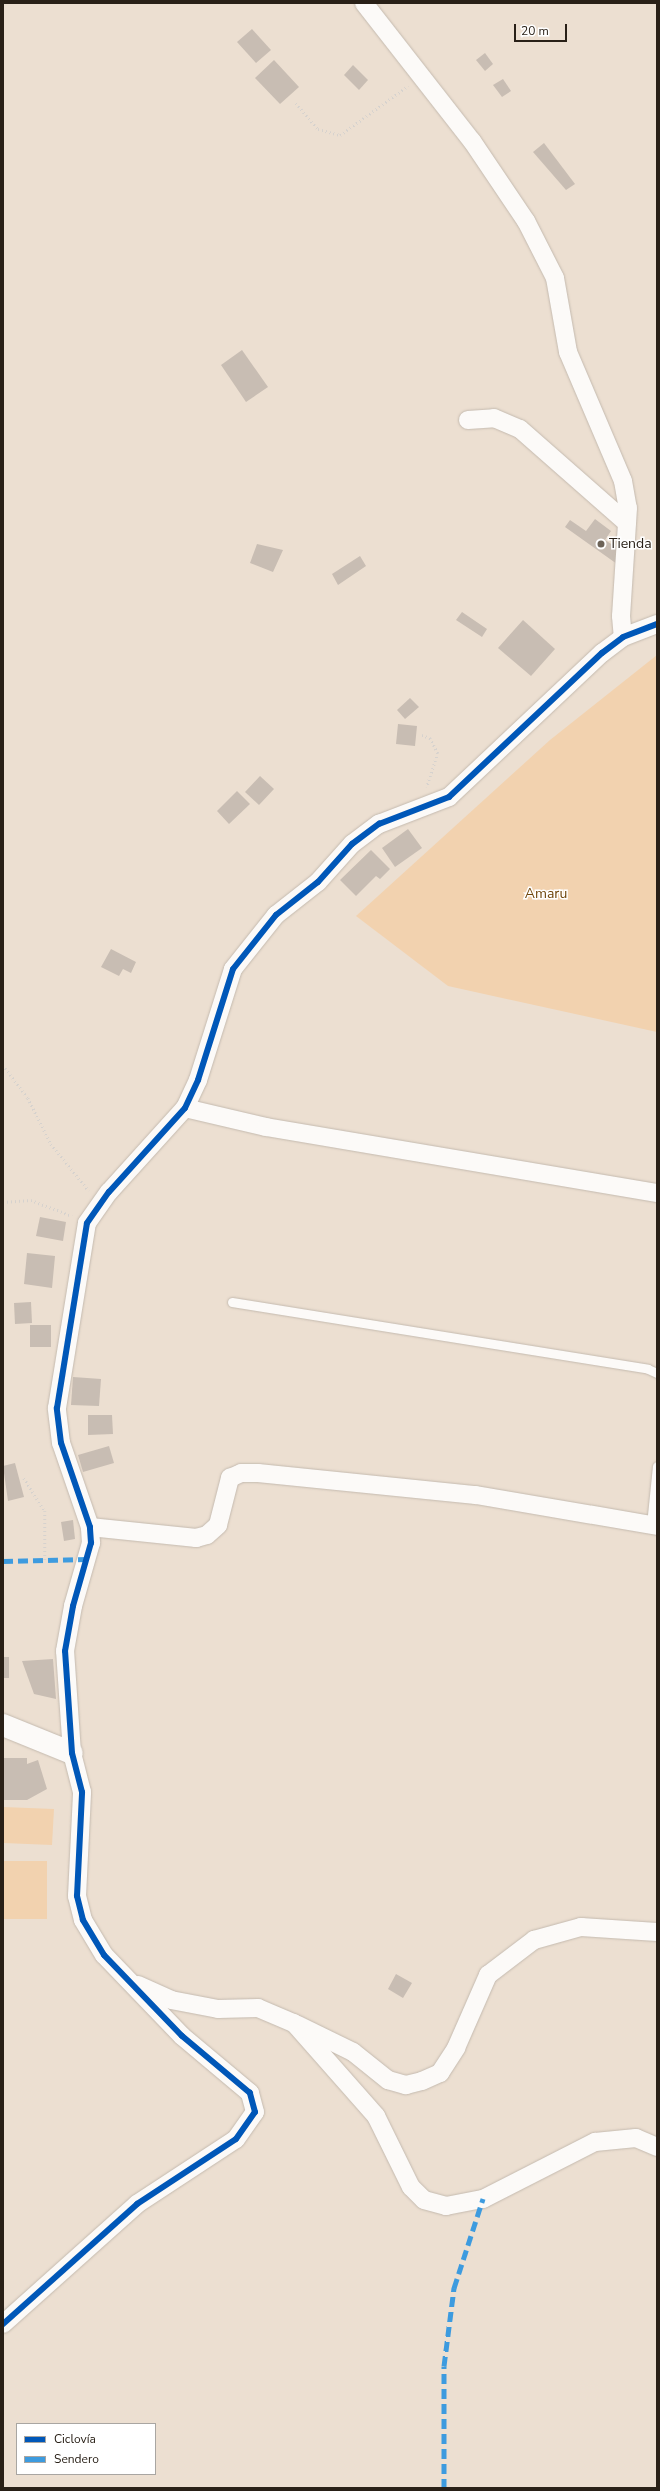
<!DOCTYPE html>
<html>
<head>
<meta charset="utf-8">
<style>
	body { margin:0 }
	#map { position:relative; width:660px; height:2491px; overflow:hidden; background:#ecdfd1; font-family:"Nunito Sans",sans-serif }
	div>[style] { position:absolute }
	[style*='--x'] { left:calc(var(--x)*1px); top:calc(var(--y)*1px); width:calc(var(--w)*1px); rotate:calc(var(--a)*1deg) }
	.green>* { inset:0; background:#f2d2af }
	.building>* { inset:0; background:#c8bdb3 }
	.path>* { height:2.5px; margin-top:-1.25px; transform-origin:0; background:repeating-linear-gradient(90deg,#d6d2ce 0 1px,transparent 0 4px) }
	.roads { filter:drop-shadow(0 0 1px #c4baaf) drop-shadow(0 0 1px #c4baaf) }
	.lane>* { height:9px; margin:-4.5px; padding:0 4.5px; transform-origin:4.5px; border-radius:4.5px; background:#fcfaf8 }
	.street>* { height:18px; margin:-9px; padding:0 9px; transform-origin:9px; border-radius:9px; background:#fcfaf8 }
	.secondary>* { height:22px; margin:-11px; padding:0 11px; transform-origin:11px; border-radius:11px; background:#fcfaf8 }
	.quiet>* { height:5px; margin-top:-2.5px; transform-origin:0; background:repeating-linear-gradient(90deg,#3d9bdf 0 10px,transparent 0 15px) }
	.cycleway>* { height:6px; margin:-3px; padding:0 3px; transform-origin:3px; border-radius:3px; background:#0057b8 }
	.dots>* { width:11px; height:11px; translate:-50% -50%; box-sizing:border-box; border:2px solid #fff; border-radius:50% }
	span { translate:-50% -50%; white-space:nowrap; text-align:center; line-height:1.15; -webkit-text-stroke:3px #fff; paint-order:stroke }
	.poi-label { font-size:14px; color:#292017 }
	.left { translate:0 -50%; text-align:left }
	.park-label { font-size:14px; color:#6f450a }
	.frame { position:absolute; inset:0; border:4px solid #292017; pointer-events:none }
	.legend { position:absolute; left:16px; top:2423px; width:140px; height:52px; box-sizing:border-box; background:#fff; border:1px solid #a9a6a2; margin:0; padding:5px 7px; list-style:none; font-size:12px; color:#292017 }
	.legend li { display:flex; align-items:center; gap:8px; height:20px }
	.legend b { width:20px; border:1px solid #a9a6a2 }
	.scale { position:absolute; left:514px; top:24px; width:53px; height:18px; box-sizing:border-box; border:2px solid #292017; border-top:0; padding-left:5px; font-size:12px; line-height:14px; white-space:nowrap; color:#292017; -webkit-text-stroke:3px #fff; paint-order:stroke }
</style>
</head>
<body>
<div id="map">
	<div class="green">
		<div style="clip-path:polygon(657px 655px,657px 1032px,448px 986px,356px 916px,550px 740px)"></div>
		<div style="clip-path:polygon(3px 1807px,54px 1809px,52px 1845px,3px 1843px)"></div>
		<div style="clip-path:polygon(3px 1861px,47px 1861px,47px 1919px,3px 1919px)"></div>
	</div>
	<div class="building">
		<div style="clip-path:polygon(252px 29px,271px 50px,256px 63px,237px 42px)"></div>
		<div style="clip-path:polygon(485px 53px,493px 64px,485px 71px,476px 60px)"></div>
		<div style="clip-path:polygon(274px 60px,299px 87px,280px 104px,255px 78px)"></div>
		<div style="clip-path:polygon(353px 65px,368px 80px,359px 90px,344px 75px)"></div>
		<div style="clip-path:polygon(503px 79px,511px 91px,502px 97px,493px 85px)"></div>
		<div style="clip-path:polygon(544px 143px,575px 184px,566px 190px,533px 152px)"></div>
		<div style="clip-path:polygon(242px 350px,268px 387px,246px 402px,221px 365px)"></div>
		<div style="clip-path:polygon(595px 519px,611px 531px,605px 540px,619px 549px,617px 564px,565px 527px,570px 520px,586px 531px)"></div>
		<div style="clip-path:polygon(257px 544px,283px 550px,273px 572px,250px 563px)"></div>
		<div style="clip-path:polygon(360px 556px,366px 566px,338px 585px,332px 574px)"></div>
		<div style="clip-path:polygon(462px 612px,487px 629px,482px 637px,456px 620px)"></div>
		<div style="clip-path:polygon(523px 620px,555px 649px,531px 676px,498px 648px)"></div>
		<div style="clip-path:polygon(410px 698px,419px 707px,405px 719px,397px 710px)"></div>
		<div style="clip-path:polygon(398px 724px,417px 726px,415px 746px,396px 744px)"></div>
		<div style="clip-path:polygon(260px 776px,274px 789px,259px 805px,245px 792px)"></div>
		<div style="clip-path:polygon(237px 791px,250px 804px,229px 824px,217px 811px)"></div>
		<div style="clip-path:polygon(408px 829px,422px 848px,395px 867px,382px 848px)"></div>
		<div style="clip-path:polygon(371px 850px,390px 869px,380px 879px,376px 876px,356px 896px,340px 880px)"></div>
		<div style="clip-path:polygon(111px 949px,136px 962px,131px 973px,123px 969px,119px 976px,101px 967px)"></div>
		<div style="clip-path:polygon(40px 1217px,66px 1222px,63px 1241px,36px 1236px)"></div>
		<div style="clip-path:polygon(27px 1253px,55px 1256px,52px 1288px,24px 1284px)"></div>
		<div style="clip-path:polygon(31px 1302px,32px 1323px,15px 1324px,14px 1303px)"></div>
		<div style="clip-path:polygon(30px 1325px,51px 1325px,51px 1347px,30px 1347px)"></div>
		<div style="clip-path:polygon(73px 1377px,101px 1379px,99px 1406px,71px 1405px)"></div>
		<div style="clip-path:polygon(88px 1415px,112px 1415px,113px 1434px,88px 1435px)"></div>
		<div style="clip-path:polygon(109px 1446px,114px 1463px,83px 1472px,78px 1455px)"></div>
		<div style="clip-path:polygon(15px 1463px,24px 1497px,8px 1501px,3px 1466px)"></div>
		<div style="clip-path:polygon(73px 1520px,75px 1539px,64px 1541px,61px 1522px)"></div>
		<div style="clip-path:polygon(3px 1657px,9px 1657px,9px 1678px,3px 1678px)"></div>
		<div style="clip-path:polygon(53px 1659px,56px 1699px,34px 1694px,22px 1661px)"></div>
		<div style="clip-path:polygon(3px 1758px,27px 1758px,27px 1764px,38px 1760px,47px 1789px,27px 1800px,3px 1800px)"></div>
		<div style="clip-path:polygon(396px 1974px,412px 1983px,403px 1998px,388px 1989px)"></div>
	</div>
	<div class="path">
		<div style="--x:296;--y:103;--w:34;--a:50"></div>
		<div style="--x:318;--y:129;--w:23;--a:15"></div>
		<div style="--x:340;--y:135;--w:84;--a:-35.8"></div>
		<div style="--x:422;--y:735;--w:9;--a:21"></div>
		<div style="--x:430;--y:738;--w:17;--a:62"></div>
		<div style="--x:438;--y:753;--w:36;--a:108"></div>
		<div style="--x:3;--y:1065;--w:41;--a:52.9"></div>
		<div style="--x:28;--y:1098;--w:51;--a:63.4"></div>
		<div style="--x:51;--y:1144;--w:60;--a:51"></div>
		<div style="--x:3;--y:1202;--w:28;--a:-4"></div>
		<div style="--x:31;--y:1200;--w:44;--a:21.3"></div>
		<div style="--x:24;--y:1478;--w:39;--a:58"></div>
		<div style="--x:45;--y:1511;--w:49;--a:90"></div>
	</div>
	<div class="roads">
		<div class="lane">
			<div style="--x:232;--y:1302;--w:421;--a:9.1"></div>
			<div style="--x:648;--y:1369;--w:10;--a:24"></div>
			<div style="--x:651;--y:1525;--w:59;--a:-84.2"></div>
		</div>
		<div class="street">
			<div style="--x:364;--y:3;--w:175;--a:52"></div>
			<div style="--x:472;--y:141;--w:97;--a:56"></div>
			<div style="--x:526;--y:221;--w:64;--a:63"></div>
			<div style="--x:555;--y:278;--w:75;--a:80"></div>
			<div style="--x:568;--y:352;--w:140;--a:66.9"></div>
			<div style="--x:623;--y:481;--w:27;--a:80"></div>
			<div style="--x:628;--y:508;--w:108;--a:93.7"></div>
			<div style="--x:621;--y:616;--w:21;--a:85"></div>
			<div style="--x:468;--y:420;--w:26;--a:-4"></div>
			<div style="--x:494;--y:418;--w:28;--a:23"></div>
			<div style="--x:520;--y:429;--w:142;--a:41.3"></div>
			<div style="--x:185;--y:1108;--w:83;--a:13.2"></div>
			<div style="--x:266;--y:1127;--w:397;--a:9.6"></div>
			<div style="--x:90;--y:1527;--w:107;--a:5.9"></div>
			<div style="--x:196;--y:1538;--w:11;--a:-15"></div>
			<div style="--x:207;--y:1535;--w:15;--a:-42"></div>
			<div style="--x:218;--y:1525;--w:49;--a:-75.7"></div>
			<div style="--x:230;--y:1478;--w:12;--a:-24"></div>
			<div style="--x:241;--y:1473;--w:17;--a:0"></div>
			<div style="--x:258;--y:1473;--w:219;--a:5.8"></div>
			<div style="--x:476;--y:1495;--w:184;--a:9.7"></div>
			<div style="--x:138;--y:1985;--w:36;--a:24"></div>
			<div style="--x:171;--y:2000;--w:48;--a:10.8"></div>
			<div style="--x:218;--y:2009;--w:40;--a:-1.4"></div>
			<div style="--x:258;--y:2008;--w:39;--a:23"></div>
			<div style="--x:294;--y:2023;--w:124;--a:48.6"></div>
			<div style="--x:376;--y:2116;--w:79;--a:63.8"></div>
			<div style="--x:411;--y:2187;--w:18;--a:45"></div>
			<div style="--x:424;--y:2200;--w:23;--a:15"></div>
			<div style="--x:446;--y:2206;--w:38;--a:-11"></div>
			<div style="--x:483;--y:2199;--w:126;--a:-27"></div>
			<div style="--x:595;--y:2142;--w:41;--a:-5.6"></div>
			<div style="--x:636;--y:2138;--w:23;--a:23"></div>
			<div style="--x:298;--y:2025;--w:61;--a:26.1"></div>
			<div style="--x:353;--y:2052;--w:45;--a:38.7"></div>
			<div style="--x:388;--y:2080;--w:19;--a:16"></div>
			<div style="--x:406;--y:2085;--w:16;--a:-14"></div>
			<div style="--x:422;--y:2081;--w:20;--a:-24"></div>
			<div style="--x:440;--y:2073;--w:30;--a:-57"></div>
			<div style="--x:456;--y:2048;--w:80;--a:-66.3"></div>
			<div style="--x:488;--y:1975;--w:58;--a:-37.3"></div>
			<div style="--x:534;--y:1940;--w:49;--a:-15.5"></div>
			<div style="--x:581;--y:1927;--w:76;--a:3.8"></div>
			<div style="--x:3;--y:2324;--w:180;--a:-41.8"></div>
			<div style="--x:137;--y:2204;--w:118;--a:-33.3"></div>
			<div style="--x:236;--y:2139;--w:33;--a:-55"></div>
			<div style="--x:255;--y:2112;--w:20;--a:-105"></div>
			<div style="--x:250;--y:2093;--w:89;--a:-140"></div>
			<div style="--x:182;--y:2036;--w:112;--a:-133.9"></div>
			<div style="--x:104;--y:1955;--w:41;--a:-121"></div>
			<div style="--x:83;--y:1920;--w:25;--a:-104"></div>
			<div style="--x:77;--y:1896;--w:104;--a:-87.2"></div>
			<div style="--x:82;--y:1792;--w:40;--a:-104.4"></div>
			<div style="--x:72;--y:1753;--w:102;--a:-93.9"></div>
			<div style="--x:65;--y:1651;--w:46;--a:-79.9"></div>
			<div style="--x:73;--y:1606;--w:66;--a:-74.1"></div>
			<div style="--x:91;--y:1543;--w:16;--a:-94"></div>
			<div style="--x:90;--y:1527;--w:89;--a:-109"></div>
			<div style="--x:61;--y:1443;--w:35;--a:-97"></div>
			<div style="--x:57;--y:1408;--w:187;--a:-80.8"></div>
			<div style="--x:87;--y:1223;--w:38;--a:-55"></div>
			<div style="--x:109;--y:1192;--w:113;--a:-47.9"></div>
			<div style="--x:185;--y:1108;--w:31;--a:-65"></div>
			<div style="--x:198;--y:1080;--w:116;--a:-72.5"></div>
			<div style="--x:233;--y:969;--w:69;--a:-51.5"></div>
			<div style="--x:276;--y:915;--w:53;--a:-38.2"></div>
			<div style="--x:318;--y:882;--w:51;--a:-48.2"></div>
			<div style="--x:352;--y:844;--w:34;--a:-37"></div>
			<div style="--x:379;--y:824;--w:75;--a:-21.1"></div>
			<div style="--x:449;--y:797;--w:210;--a:-43.3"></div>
			<div style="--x:602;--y:653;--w:26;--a:-37"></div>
			<div style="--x:623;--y:637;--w:36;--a:-21"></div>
		</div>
		<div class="secondary">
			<div style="--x:3;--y:1725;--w:74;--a:22.1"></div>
		</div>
	</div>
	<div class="quiet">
		<div style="--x:3;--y:1561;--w:85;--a:-1.3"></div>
		<div style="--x:444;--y:2488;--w:122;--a:-90"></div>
		<div style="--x:444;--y:2366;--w:79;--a:-82.7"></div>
		<div style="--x:454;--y:2288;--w:94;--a:-72"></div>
	</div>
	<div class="cycleway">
		<div style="--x:3;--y:2324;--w:180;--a:-41.8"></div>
		<div style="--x:137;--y:2204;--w:118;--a:-33.3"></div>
		<div style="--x:236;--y:2139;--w:33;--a:-55"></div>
		<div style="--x:255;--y:2112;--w:20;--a:-105"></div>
		<div style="--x:250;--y:2093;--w:89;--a:-140"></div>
		<div style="--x:182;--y:2036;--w:112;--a:-133.9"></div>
		<div style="--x:104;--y:1955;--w:41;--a:-121"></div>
		<div style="--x:83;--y:1920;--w:25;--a:-104"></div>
		<div style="--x:77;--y:1896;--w:104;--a:-87.2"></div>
		<div style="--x:82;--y:1792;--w:40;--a:-104.4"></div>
		<div style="--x:72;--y:1753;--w:102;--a:-93.9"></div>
		<div style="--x:65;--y:1651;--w:46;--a:-79.9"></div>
		<div style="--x:73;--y:1606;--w:66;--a:-74.1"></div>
		<div style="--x:91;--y:1543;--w:16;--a:-94"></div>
		<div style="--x:90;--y:1527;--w:89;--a:-109"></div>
		<div style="--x:61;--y:1443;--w:35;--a:-97"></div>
		<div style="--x:57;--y:1408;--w:187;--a:-80.8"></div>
		<div style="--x:87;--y:1223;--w:38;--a:-55"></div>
		<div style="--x:109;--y:1192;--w:113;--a:-47.9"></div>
		<div style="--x:185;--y:1108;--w:31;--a:-65"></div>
		<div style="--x:198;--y:1080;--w:116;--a:-72.5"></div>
		<div style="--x:233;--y:969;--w:69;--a:-51.5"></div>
		<div style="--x:276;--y:915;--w:53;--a:-38.2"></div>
		<div style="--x:318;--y:882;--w:51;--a:-48.2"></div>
		<div style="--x:352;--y:844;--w:34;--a:-37"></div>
		<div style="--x:379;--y:824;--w:75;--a:-21.1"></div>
		<div style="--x:449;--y:797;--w:210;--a:-43.3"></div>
		<div style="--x:602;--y:653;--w:26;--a:-37"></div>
		<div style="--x:623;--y:637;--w:36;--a:-21"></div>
	</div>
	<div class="dots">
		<div style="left:601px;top:544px;background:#6d6358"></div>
	</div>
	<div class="poi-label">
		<span class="left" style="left:609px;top:544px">Tienda</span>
	</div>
	<div class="park-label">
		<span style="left:546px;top:894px">Amaru</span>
	</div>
	<div class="frame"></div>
	<ul class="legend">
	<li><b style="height:5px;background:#0057b8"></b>Ciclovía</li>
	<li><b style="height:5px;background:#3d9bdf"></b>Sendero</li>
	</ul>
	<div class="scale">20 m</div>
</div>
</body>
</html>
